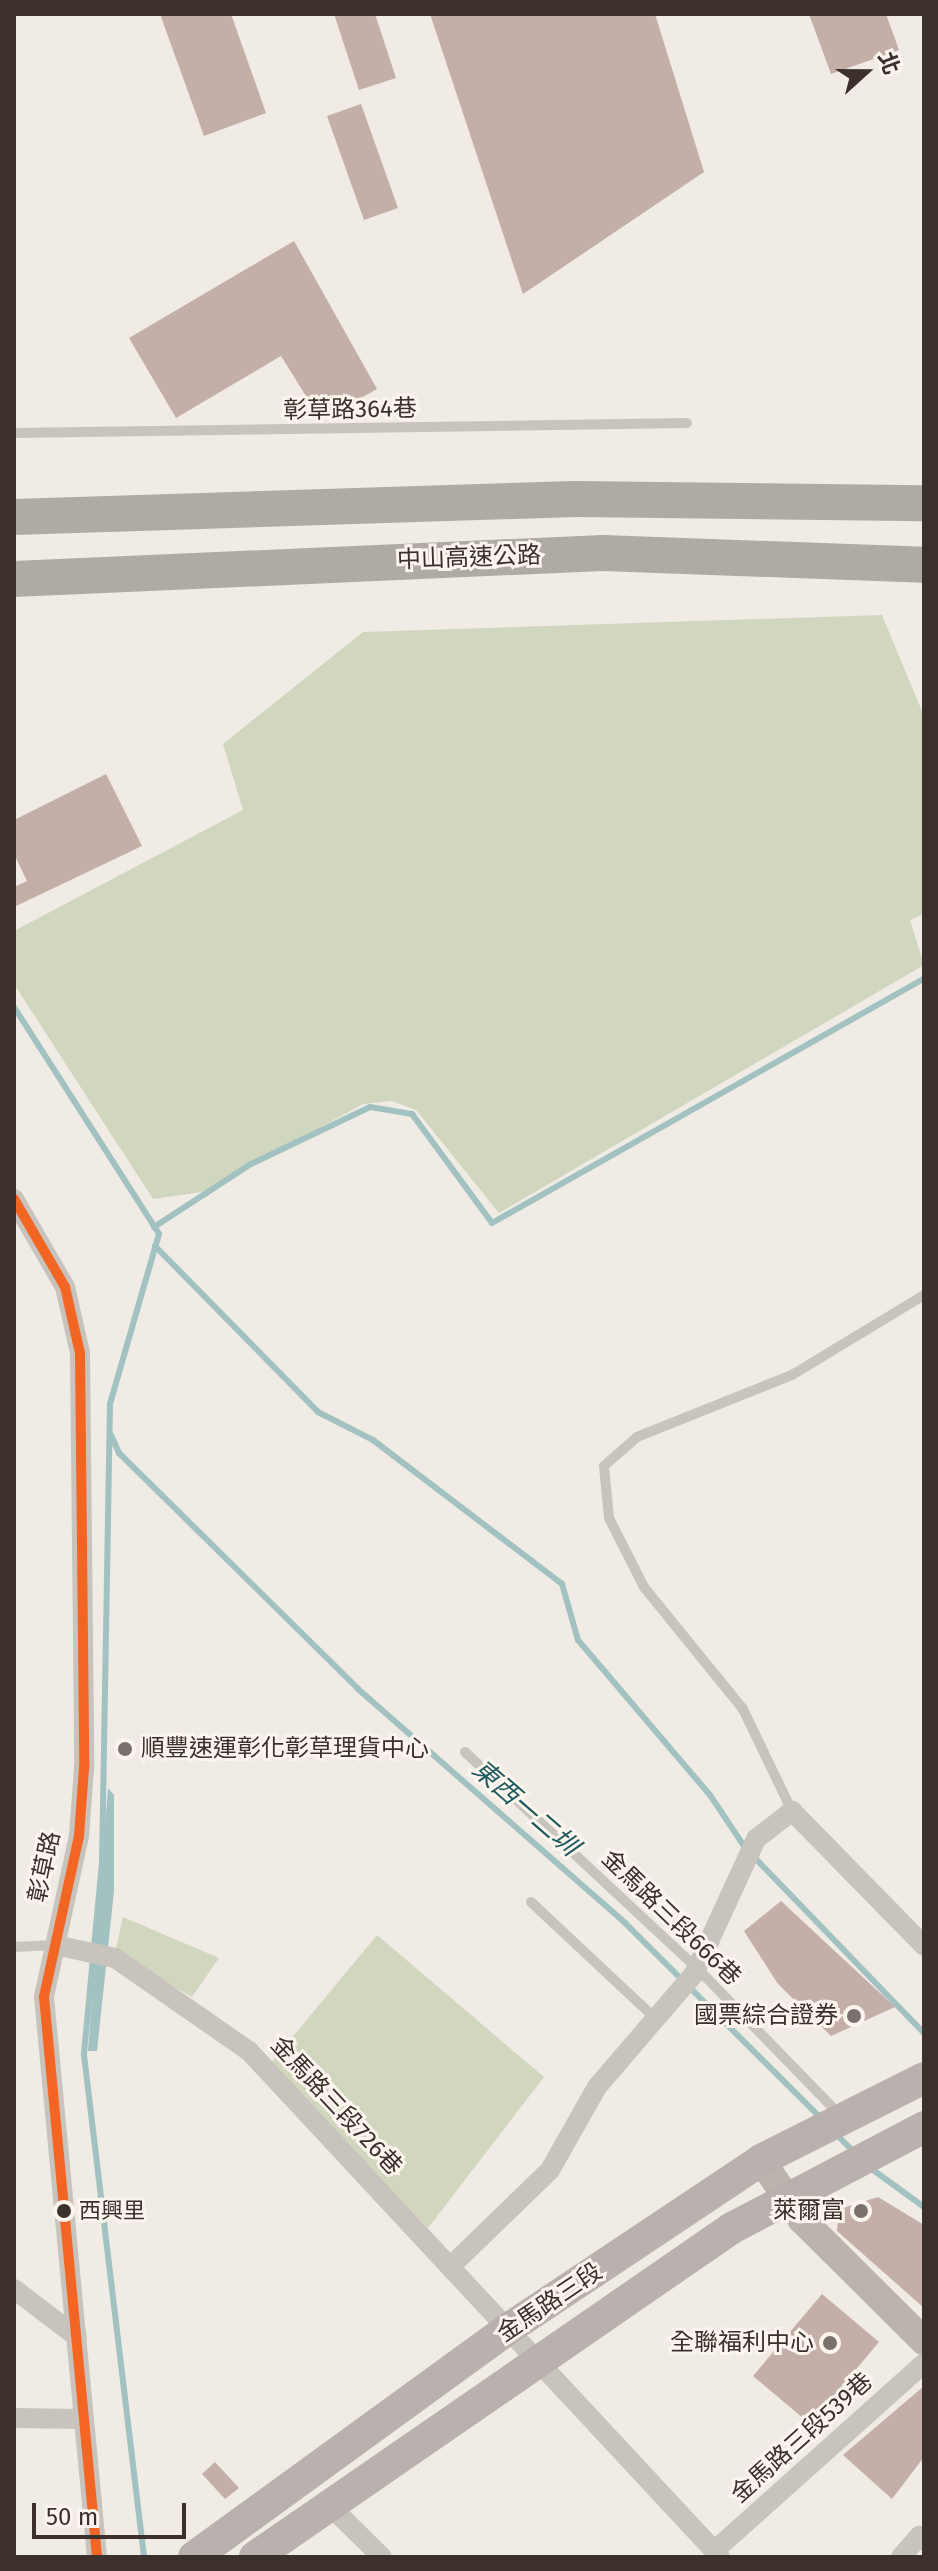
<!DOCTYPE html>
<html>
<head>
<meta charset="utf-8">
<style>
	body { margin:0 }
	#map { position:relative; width:938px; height:2571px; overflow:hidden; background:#f0ebe5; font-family:"Fira Sans","Noto Sans TC",sans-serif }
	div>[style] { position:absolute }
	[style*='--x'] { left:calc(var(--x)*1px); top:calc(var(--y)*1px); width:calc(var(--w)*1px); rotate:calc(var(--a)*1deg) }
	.green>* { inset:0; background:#d1d6bf }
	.water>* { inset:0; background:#a1c2c1 }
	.stream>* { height:6px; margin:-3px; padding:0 3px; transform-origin:3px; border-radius:3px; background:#a1c2c1 }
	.building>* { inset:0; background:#c3afa7 }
	.lane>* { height:10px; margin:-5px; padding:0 5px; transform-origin:5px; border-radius:5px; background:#c9c3be }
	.street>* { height:20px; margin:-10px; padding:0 10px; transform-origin:10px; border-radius:10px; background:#c9c3be }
	.secondary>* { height:28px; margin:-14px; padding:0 14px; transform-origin:14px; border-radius:14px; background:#bab3ae }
	.primary>* { height:32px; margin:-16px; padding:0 16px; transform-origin:16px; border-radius:16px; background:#b8b1ad }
	.highway>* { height:36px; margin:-18px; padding:0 18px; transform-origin:18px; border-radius:18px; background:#afaaa4 }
	.bus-1>* { height:10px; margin:-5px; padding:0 5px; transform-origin:5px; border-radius:5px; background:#f26522 }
	.dots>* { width:22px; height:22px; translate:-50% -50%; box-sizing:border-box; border:4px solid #fbf5ee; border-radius:50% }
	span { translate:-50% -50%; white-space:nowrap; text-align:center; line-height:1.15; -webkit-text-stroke:6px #fbf5ee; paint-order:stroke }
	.bus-label { font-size:22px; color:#3b302b }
	.left { translate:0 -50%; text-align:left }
	.street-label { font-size:24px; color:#3b302b }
	.poi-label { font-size:24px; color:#3b302b }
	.right { translate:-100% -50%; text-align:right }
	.water-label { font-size:26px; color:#1f5a5e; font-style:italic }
	.frame { position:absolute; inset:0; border:16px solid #3b302b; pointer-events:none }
	.north { position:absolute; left:826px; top:32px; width:80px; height:80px; -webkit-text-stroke:6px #fbf5ee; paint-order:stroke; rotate:69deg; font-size:22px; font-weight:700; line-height:32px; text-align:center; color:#3b302b }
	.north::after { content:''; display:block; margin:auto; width:28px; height:36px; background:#3b302b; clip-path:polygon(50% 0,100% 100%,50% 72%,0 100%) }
	.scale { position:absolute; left:32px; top:2503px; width:154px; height:36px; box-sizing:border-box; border:4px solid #3b302b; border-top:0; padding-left:10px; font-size:24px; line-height:28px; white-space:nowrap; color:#3b302b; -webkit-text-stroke:6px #fbf5ee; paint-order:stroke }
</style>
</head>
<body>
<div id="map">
	<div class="green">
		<div style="clip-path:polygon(882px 615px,924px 716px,924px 914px,910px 920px,924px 965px,499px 1213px,416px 1110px,392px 1101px,363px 1104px,202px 1192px,153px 1199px,14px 984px,14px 931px,243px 810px,223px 744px,363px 632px)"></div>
		<div style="clip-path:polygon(123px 1917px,219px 1958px,192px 1997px,115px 1953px)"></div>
		<div style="clip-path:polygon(377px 1935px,544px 2077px,428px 2228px,271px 2063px)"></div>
	</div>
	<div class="water">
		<div style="clip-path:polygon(108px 1788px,114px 1795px,114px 1891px,97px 2051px,88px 2051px)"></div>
	</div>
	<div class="stream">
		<div style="--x:14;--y:1007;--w:269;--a:57.4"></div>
		<div style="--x:159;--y:1234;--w:177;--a:106.1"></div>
		<div style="--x:110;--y:1404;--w:459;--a:91"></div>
		<div style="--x:102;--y:1863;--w:193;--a:95.4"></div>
		<div style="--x:84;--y:2055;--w:506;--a:83.18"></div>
		<div style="--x:154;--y:1227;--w:116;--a:-33"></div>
		<div style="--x:251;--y:1164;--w:132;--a:-25.6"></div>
		<div style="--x:370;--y:1107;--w:43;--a:9.5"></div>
		<div style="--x:412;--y:1114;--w:135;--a:53.7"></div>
		<div style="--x:492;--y:1223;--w:496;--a:-29.5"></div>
		<div style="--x:155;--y:1246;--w:233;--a:45.5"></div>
		<div style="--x:318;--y:1412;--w:62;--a:27"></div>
		<div style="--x:373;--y:1440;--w:238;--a:37.3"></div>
		<div style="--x:562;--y:1584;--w:58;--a:74.1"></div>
		<div style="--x:578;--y:1640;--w:204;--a:49.6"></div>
		<div style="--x:710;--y:1795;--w:65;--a:56.3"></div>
		<div style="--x:111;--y:1435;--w:20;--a:66"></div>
		<div style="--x:119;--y:1453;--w:336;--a:44.6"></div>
		<div style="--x:358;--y:1689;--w:355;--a:41.2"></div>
		<div style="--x:625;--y:1923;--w:278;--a:44.9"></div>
		<div style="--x:754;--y:1857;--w:245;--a:46"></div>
		<div style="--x:835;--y:2133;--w:28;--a:45"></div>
		<div style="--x:869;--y:2167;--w:68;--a:36"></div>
	</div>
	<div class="building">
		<div style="clip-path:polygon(160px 14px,231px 14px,266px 113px,204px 136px)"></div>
		<div style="clip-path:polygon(334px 14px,375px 14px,396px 78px,359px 90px)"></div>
		<div style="clip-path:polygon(430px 14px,655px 14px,704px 172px,523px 294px)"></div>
		<div style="clip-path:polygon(809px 14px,886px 14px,899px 50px,831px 74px)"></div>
		<div style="clip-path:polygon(361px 104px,398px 208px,364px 220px,327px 116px)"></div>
		<div style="clip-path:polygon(294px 241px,377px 389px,321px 420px,281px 356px,176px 418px,129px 338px)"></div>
		<div style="clip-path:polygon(106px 774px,142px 846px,14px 907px,14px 887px,27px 881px,14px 854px,14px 820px)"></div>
		<div style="clip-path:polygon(781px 1901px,895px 2007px,831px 2036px,778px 1984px,744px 1931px)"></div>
		<div style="clip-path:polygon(878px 2197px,924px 2225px,924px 2308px,837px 2231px,839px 2209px)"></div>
		<div style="clip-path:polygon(822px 2294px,879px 2342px,810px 2424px,753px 2376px)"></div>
		<div style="clip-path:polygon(924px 2386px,924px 2457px,892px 2499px,843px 2455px)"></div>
		<div style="clip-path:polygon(215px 2462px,239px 2488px,225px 2499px,202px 2474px)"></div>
	</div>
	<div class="lane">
		<div style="--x:14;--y:433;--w:673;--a:-0.85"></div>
		<div style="--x:465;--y:1752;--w:317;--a:43"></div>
		<div style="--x:697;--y:1968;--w:205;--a:45.8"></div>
		<div style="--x:792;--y:1811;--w:113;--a:-115.7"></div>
		<div style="--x:743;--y:1709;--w:157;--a:-129.1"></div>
		<div style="--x:644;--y:1587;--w:77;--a:-116.9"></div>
		<div style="--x:609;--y:1518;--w:52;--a:-95.5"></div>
		<div style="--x:604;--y:1466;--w:44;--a:-41.3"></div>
		<div style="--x:637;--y:1437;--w:167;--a:-21.8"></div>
		<div style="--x:792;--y:1375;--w:154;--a:-31.2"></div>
		<div style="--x:531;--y:1902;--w:168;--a:43.1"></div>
		<div style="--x:14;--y:1947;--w:41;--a:-2.8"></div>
	</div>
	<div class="street">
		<div style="--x:14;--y:1199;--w:102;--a:59.9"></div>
		<div style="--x:65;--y:1287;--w:68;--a:77.2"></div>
		<div style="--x:80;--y:1353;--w:415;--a:89.4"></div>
		<div style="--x:84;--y:1768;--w:68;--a:94.2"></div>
		<div style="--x:79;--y:1836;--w:165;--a:102.3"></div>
		<div style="--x:44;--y:1997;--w:563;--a:84.59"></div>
		<div style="--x:55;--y:1945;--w:61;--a:12.2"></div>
		<div style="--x:115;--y:1958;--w:163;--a:34.8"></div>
		<div style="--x:249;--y:2051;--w:691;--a:47.05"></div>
		<div style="--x:451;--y:2266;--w:138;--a:-44.1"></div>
		<div style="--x:550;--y:2170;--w:95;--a:-60.5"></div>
		<div style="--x:597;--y:2087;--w:149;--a:-49.4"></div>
		<div style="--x:694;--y:1974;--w:149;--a:-65.3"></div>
		<div style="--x:756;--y:1839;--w:46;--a:-37.9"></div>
		<div style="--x:792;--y:1811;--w:189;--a:45.6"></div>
		<div style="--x:14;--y:2289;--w:79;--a:37.3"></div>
		<div style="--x:14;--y:2418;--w:68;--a:0.8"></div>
		<div style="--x:327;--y:2503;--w:77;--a:44.5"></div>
		<div style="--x:714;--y:2551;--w:282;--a:-41.8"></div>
		<div style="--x:901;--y:2557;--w:28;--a:-49"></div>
		<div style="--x:919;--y:2536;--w:7;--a:45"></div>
	</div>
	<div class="secondary">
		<div style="--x:761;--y:2160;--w:73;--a:55.7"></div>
		<div style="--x:802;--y:2220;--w:172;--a:44.8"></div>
	</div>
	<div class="primary">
		<div style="--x:194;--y:2557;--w:392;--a:-36"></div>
		<div style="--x:511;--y:2327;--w:301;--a:-33.7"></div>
		<div style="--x:761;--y:2160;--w:182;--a:-26.7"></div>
		<div style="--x:255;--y:2557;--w:579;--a:-34.6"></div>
		<div style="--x:732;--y:2228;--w:217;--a:-27.7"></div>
	</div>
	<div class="highway">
		<div style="--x:14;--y:517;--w:561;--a:-1.84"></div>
		<div style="--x:575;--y:499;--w:349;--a:0.7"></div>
		<div style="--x:14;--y:579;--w:590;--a:-2.53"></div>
		<div style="--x:603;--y:553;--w:321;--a:2.1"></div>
	</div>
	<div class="bus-1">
		<div style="--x:14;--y:1199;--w:102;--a:59.9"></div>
		<div style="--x:65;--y:1287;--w:68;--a:77.2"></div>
		<div style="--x:80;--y:1353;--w:415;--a:89.4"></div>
		<div style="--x:84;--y:1768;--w:68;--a:94.2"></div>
		<div style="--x:79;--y:1836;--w:165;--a:102.3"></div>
		<div style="--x:44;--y:1997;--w:563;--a:84.59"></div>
	</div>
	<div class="dots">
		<div style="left:125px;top:1749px;background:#7a716c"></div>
		<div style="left:854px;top:2016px;background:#7a716c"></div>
		<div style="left:64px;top:2211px;background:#3b302b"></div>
		<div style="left:861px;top:2211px;background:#7a716c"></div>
		<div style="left:830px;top:2343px;background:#7a716c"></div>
	</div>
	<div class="bus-label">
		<span class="left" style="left:79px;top:2211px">西興里</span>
	</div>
	<div class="street-label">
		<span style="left:350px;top:410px;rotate:-1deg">彰草路364巷</span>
		<span style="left:469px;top:558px;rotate:-2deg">中山高速公路</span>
		<span style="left:45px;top:1867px;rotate:-78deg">彰草路</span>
		<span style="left:671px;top:1918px;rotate:44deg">金馬路三段666巷</span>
		<span style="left:336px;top:2106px;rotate:47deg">金馬路三段726巷</span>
		<span style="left:550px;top:2303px;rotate:-34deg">金馬路三段</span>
		<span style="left:802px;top:2438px;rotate:-42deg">金馬路三段539巷</span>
	</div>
	<div class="poi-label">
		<span class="left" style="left:141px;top:1749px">順豐速運彰化彰草理貨中心</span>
		<span class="right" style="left:838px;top:2016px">國票綜合證券</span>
		<span class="right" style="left:845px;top:2211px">萊爾富</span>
		<span class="right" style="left:814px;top:2343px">全聯福利中心</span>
	</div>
	<div class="water-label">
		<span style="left:525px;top:1808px;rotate:41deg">東西一二圳</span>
	</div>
	<div class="frame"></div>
	<div class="north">北</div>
	<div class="scale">50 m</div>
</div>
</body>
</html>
